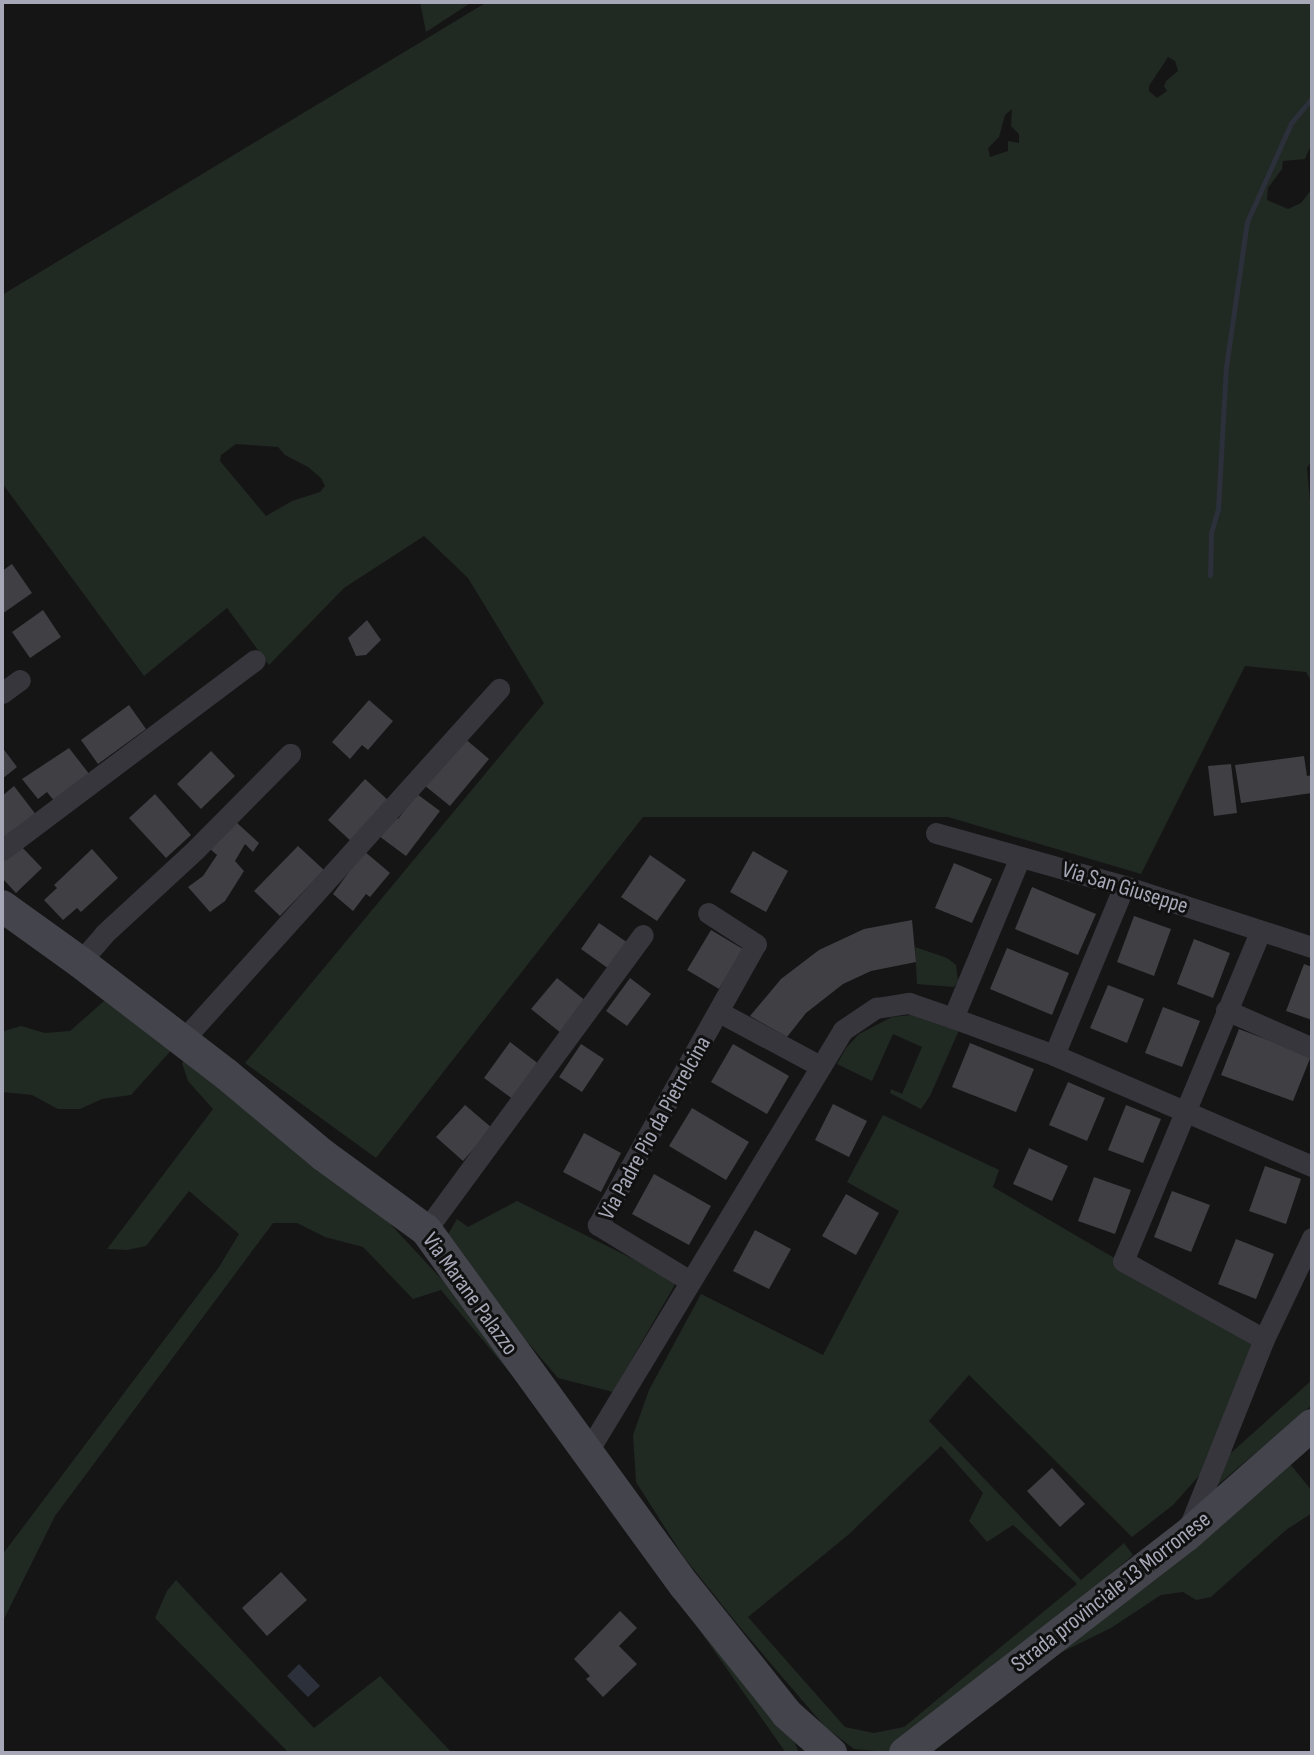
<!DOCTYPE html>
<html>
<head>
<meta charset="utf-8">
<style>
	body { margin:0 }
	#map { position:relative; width:1314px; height:1755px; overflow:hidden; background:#151516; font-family:"Sofia Sans Condensed",sans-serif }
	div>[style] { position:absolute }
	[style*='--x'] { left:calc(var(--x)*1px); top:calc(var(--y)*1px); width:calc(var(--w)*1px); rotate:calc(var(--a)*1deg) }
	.green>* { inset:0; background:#212923 }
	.water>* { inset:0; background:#2b303a }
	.stream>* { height:5px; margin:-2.5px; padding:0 2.5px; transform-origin:2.5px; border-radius:2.5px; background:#2b303a }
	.building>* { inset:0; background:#3f3f44 }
	.minor>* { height:21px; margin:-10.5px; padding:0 10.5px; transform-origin:10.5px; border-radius:10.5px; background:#36363c }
	.secondary>* { height:32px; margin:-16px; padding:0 16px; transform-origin:16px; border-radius:16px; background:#44444c }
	span { translate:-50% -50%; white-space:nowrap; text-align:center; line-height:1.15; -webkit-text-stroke:6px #101011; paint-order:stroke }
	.street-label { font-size:23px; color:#a6a8b7 }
	.frame { position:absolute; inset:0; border:4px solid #a6a8b7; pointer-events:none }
</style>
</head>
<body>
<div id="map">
	<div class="green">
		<div style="clip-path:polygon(420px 2px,472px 2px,426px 32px)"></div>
		<div style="clip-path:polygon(evenodd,487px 2px,1312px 2px,1312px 143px,1305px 159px,1283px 161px,1282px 169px,1268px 188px,1267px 200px,1288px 209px,1301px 203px,1312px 189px,1312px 460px,1307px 468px,1312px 522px,1312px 682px,1306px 672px,1245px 666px,1141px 874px,948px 817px,643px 817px,376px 1158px,245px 1063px,544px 703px,468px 578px,424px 536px,344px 588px,269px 665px,227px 608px,144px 676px,2px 483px,2px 295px,487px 2px,1168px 57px,1175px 61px,1178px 71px,1166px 81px,1164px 86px,1167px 91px,1157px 98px,1149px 91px,1149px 86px,1168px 57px,487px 2px,1012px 109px,1011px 126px,1019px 134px,1019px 143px,1008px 141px,1008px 151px,990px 157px,988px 148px,999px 137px,1005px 115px,1012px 109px,487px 2px,236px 444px,278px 447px,285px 455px,308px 467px,321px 478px,325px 486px,320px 492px,292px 501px,266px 516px,220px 461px,221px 455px,236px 444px)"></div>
		<div style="clip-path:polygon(915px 947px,947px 958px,956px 965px,958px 981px,954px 987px,917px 984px)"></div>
		<div style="clip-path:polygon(112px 994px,176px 1045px,131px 1095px,102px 1099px,80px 1109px,58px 1109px,32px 1095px,2px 1092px,4px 1031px,21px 1026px,45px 1033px,70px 1031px)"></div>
		<div style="clip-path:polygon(911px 1015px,960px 1028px,930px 1096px,921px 1109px,890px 1093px,891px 1089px,902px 1094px,922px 1047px,893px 1034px,872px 1081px,837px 1064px,846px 1048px,859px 1034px,892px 1017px)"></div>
		<div style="clip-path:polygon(191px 1053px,368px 1200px,446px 1284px,566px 1440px,441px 1290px,413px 1299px,363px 1247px,325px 1237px,297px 1223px,273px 1223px,55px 1516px,2px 1623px,2px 1555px,219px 1267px,239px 1234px,189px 1191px,146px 1246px,127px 1250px,107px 1249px,213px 1109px,188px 1081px,182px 1063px)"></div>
		<div style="clip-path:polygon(evenodd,883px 1115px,999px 1170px,993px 1187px,1258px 1342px,1206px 1468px,1173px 1505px,1132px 1537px,969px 1375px,929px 1421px,1081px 1580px,1124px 1543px,1133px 1555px,966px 1697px,901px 1748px,888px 1752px,854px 1749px,825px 1727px,738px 1625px,683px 1556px,636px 1482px,633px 1435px,649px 1390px,701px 1294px,823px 1355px,899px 1211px,847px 1182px,883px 1115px,941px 1446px,983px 1493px,969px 1521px,987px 1542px,1013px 1525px,1077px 1584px,904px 1727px,874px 1733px,845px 1727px,748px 1617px,848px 1535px,941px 1446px)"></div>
		<div style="clip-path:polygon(517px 1201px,677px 1281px,613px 1392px,558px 1378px,443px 1243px,457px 1219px,468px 1227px)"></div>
		<div style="clip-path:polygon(1312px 1380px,1312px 1405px,1207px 1494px,1236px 1432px,1231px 1453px)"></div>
		<div style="clip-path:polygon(1286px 1459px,1312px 1491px,1312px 1513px,1286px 1530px,1211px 1597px,1196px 1600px,1183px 1592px,1161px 1595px,1111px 1628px,1056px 1655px)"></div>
		<div style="clip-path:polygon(176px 1580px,314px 1728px,380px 1676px,452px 1753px,289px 1753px,155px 1618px,167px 1591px)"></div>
		<div style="clip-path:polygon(705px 1617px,788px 1726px,799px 1753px,786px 1753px,696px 1625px)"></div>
	</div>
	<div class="water">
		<div style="clip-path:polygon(299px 1664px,320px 1686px,308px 1697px,287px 1676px)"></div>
	</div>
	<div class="stream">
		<div style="--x:1210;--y:575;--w:42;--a:-88.6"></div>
		<div style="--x:1211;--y:533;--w:25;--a:-74"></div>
		<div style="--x:1218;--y:509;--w:142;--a:-86.8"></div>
		<div style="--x:1226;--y:367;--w:147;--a:-81.8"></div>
		<div style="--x:1247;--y:222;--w:108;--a:-66"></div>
		<div style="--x:1291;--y:123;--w:33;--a:-50"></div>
	</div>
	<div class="building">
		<div style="clip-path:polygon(12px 564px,32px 593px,2px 614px,2px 571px)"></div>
		<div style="clip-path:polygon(43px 610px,61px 637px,30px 658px,12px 632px)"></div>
		<div style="clip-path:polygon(367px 620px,381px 640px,366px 655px,356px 656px,348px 638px)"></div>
		<div style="clip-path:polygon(369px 700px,393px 721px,368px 750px,362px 745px,350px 759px,332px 742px)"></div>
		<div style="clip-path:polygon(129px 705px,146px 729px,98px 764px,81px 740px)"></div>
		<div style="clip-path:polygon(463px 737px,489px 759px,450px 806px,424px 785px)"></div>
		<div style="clip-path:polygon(2px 747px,17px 767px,2px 779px)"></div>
		<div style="clip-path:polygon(69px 748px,90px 775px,55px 802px,47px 792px,38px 799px,22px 779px)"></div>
		<div style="clip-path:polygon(211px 751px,235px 776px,201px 809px,177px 784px)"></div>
		<div style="clip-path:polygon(1304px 756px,1307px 776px,1312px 775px,1312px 793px,1241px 803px,1235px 765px)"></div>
		<div style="clip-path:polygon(1231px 764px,1237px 813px,1214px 816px,1208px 766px)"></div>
		<div style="clip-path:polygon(365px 779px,390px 802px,353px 843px,328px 820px)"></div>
		<div style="clip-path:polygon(14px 786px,37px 816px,2px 843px,2px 796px)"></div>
		<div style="clip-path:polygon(155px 794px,191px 835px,166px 858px,129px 818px)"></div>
		<div style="clip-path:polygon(417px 794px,440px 811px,406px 856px,379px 836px,394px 816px,398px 819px)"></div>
		<div style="clip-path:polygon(236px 822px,259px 843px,253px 852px,245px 844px,235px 861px,244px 871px,225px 901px,210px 912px,188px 887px,203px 876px,217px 855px,209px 848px)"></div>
		<div style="clip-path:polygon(19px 844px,42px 868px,16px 893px,2px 878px,2px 860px)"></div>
		<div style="clip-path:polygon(298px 846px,324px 870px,280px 916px,254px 891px)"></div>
		<div style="clip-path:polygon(92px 849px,118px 878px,81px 912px,77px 908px,63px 920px,44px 900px,57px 888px,54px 885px)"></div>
		<div style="clip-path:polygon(364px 851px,390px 873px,370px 897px,366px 894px,353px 911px,333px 894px)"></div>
		<div style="clip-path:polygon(753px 851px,788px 871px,766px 912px,730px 892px)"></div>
		<div style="clip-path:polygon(650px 855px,686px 880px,657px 921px,621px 897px)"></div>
		<div style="clip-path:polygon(954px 863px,992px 879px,972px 923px,935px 908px)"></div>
		<div style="clip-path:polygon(1032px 887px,1096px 914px,1078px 955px,1015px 929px)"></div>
		<div style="clip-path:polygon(1134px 916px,1171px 929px,1154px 976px,1117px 962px)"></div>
		<div style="clip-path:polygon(912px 920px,916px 962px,871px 971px,843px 984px,806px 1013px,787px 1037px,750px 1016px,781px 979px,819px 950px,864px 929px)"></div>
		<div style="clip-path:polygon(599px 923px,628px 943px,609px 969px,581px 949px)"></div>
		<div style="clip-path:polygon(711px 930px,743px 949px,719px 989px,687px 970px)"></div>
		<div style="clip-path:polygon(1194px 939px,1230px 953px,1213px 998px,1177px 984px)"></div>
		<div style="clip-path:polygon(1007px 948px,1069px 973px,1052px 1015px,990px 989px)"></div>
		<div style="clip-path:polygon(1304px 964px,1312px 967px,1312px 1020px,1286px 1011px)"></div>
		<div style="clip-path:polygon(557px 978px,586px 1001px,561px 1033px,531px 1009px)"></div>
		<div style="clip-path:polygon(630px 978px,651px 994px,627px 1026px,606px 1011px)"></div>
		<div style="clip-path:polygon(1108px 985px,1144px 999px,1127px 1043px,1090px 1028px)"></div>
		<div style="clip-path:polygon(1163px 1007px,1200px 1021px,1182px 1067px,1145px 1053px)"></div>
		<div style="clip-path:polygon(1239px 1029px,1311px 1056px,1293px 1101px,1221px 1075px)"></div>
		<div style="clip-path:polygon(510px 1042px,540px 1065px,514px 1100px,484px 1078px)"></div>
		<div style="clip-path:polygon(970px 1043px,1034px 1069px,1016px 1112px,952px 1087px)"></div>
		<div style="clip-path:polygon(581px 1044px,604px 1059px,582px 1092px,559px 1077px)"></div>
		<div style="clip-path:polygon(733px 1044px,789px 1076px,767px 1114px,711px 1082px)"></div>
		<div style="clip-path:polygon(1068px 1082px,1105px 1098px,1087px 1141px,1049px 1125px)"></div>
		<div style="clip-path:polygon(833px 1104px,867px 1121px,849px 1157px,815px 1140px)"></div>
		<div style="clip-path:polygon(465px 1105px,492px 1128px,463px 1161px,436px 1137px)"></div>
		<div style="clip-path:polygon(1126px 1105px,1161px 1119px,1143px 1163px,1108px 1150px)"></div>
		<div style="clip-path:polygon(692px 1108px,749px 1142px,726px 1180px,669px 1146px)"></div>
		<div style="clip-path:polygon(584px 1133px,621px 1153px,601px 1192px,563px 1172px)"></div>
		<div style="clip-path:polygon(1029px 1148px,1068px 1166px,1052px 1201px,1013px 1184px)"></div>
		<div style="clip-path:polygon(1265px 1166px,1301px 1179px,1286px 1224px,1249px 1211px)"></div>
		<div style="clip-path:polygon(654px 1174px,711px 1206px,689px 1245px,632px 1214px)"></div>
		<div style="clip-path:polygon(1094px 1177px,1131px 1190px,1115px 1234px,1078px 1221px)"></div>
		<div style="clip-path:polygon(1172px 1191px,1210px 1205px,1191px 1252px,1154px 1237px)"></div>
		<div style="clip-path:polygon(846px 1194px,879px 1213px,856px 1255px,822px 1236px)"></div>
		<div style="clip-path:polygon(755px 1230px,791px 1249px,769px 1289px,733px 1271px)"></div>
		<div style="clip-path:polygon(1236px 1239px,1274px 1254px,1256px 1299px,1218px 1284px)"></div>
		<div style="clip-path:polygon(1052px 1468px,1085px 1504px,1060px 1527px,1027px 1491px)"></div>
		<div style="clip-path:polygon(281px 1572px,307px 1600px,267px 1636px,242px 1608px)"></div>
		<div style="clip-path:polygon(620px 1611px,637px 1628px,619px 1646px,637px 1664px,603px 1697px,586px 1679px,590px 1676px,574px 1659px)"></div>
	</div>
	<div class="minor">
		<div style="--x:2;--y:693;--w:22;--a:-36"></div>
		<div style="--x:936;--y:833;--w:195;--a:15.7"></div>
		<div style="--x:1124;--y:886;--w:198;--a:18"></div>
		<div style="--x:2;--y:850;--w:316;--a:-36.9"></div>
		<div style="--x:1260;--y:932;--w:356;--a:112.6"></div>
		<div style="--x:1123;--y:1261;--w:161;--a:29"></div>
		<div style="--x:80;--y:962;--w:37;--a:-49"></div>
		<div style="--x:104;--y:934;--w:125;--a:-42.7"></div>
		<div style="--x:196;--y:849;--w:134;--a:-45.3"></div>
		<div style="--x:1226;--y:1010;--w:94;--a:23.8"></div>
		<div style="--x:719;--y:1012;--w:115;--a:28.1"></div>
		<div style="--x:953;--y:1018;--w:174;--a:-67.4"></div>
		<div style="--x:182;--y:1041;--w:474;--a:-48"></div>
		<div style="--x:1054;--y:1055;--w:183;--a:-67.5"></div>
		<div style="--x:426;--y:1230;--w:366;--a:-53.7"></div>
		<div style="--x:690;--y:1281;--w:108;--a:-148.7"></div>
		<div style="--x:598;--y:1225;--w:322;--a:-60.7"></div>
		<div style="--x:756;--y:944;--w:57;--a:-147.1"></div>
		<div style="--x:588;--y:1451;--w:492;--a:-58.8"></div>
		<div style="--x:843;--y:1030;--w:40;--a:-34"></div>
		<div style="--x:876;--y:1008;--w:33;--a:-9"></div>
		<div style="--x:909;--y:1003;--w:46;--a:18.8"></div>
		<div style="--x:953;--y:1018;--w:108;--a:20.1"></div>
		<div style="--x:1054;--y:1055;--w:281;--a:23.3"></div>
		<div style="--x:1188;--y:1530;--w:206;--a:-68.3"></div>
		<div style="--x:1264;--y:1339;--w:112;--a:-64.6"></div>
	</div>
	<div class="secondary">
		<div style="--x:2;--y:906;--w:96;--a:35.7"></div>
		<div style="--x:80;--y:962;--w:184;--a:37.5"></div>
		<div style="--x:226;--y:1074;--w:126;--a:39.9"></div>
		<div style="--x:323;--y:1155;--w:127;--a:36.1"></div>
		<div style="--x:426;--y:1230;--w:440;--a:54"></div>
		<div style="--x:685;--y:1586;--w:164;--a:51.4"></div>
		<div style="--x:787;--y:1714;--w:59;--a:41.6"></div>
		<div style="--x:905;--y:1753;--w:355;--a:-37.7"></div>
		<div style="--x:1186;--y:1536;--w:168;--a:-41.4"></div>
	</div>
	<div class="street-label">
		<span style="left:1125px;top:888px;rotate:17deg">Via San Giuseppe</span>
		<span style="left:655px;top:1128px;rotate:-61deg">Via Padre Pio da Pietrelcina</span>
		<span style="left:470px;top:1294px;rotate:54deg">Via Marane Palazzo</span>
		<span style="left:1111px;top:1592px;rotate:-38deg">Strada provinciale 13 Morronese</span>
	</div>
	<div class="frame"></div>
</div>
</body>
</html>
